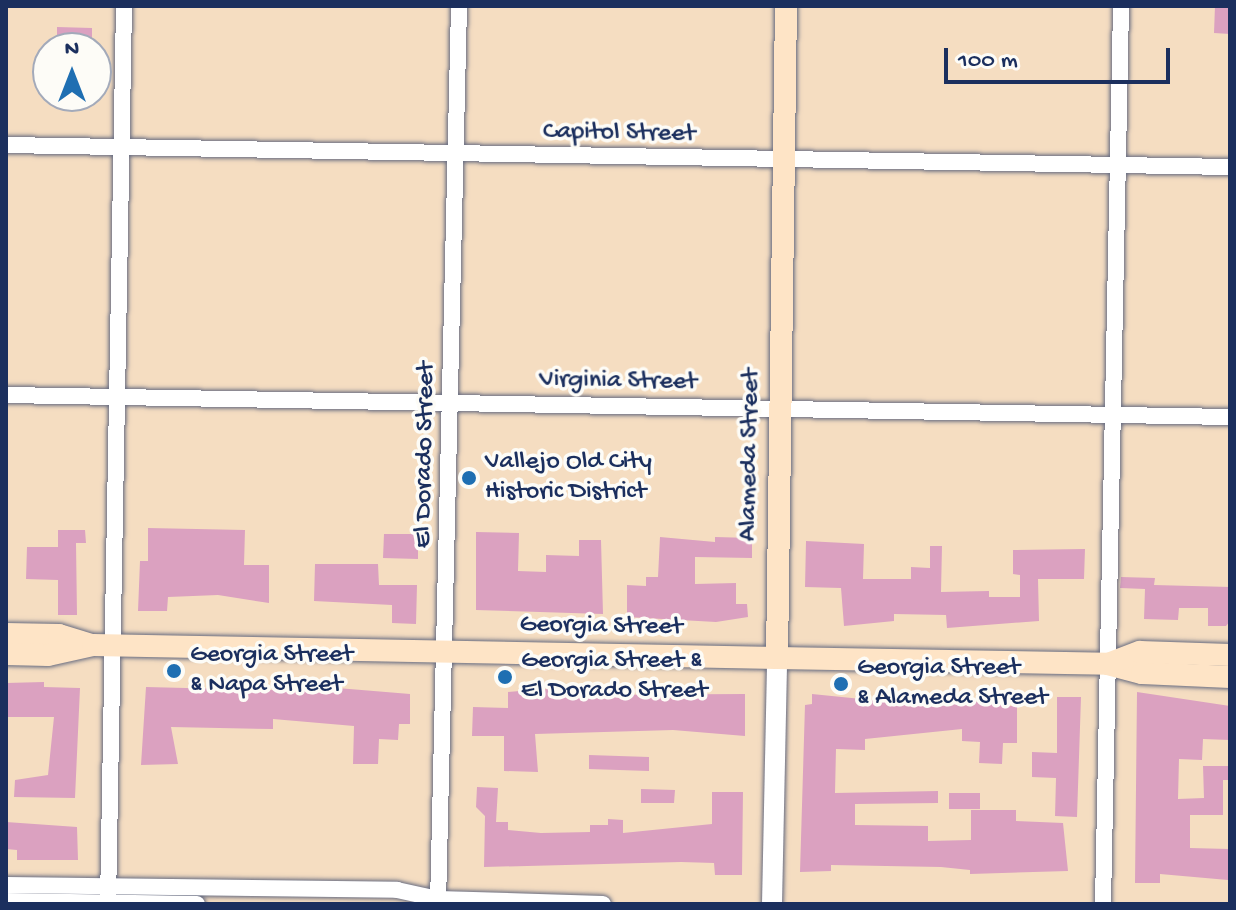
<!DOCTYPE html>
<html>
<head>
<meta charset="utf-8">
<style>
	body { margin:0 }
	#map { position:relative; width:1236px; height:910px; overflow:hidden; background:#f5ddc1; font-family:"Gochi Hand",sans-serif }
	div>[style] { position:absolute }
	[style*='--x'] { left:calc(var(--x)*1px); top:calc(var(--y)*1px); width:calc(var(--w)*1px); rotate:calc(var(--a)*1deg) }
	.building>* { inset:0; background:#dba1c0 }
	.roads { filter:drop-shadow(0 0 2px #676c81) drop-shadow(0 0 2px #676c81) }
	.minor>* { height:16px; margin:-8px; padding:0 8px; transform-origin:8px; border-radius:8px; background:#fff }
	.tertiary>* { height:20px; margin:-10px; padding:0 10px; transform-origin:10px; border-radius:10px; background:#fff }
	.secondary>* { height:22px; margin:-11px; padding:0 11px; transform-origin:11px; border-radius:11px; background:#fee4c6 }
	.dots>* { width:22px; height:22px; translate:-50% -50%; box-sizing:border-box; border:4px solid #fdfcf7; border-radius:50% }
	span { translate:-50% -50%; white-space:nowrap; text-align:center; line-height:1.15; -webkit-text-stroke:7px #fdfcf7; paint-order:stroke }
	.street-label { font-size:26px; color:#1b2f5e }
	.poi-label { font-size:26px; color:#1b2f5e }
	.left { translate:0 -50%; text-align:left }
	.frame { position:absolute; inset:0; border:8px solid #1b2f5e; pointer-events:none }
	.north { position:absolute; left:32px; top:32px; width:80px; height:80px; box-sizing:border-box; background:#fdfcf7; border:2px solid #a3aaba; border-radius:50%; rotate:0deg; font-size:22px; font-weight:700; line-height:32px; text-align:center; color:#1b2f5e }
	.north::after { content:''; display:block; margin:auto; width:28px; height:36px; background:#1f6fb2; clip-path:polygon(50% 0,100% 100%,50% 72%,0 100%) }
	.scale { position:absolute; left:944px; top:48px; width:226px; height:36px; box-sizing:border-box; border:4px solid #1b2f5e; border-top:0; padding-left:10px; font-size:24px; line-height:28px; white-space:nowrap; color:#1b2f5e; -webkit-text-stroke:6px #fdfcf7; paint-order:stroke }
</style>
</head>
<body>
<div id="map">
	<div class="building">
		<div style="clip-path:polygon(1215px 6px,1230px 6px,1230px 34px,1214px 33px)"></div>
		<div style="clip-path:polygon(57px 27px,92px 28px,92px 48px,57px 48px)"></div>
		<div style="clip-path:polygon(148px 528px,245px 530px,244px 565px,269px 565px,269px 603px,218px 595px,168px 597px,167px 611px,138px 611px,140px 561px,148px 561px)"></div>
		<div style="clip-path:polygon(58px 530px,85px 530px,86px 543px,76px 543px,77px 615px,58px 615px,58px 580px,26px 579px,27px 547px,58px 547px)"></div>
		<div style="clip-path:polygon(476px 532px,519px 533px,518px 571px,546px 572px,546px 555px,579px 556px,579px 540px,601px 540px,603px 614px,476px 610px)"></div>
		<div style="clip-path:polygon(384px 534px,418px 534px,418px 559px,383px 558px)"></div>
		<div style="clip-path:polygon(660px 537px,715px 542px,715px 537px,752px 538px,752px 558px,695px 557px,695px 584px,736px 583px,736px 604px,747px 604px,748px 617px,716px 622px,627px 617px,627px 585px,646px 586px,646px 577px,658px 577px)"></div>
		<div style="clip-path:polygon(806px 541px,864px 544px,863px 579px,911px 579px,911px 567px,930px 568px,930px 546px,942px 546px,941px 592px,989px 591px,989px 597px,1020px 597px,1020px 575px,1013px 574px,1013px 550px,1085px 549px,1084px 579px,1038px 579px,1039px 621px,947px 628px,946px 615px,894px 614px,894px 621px,844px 626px,841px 588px,805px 587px)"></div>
		<div style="clip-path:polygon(315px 564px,378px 564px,379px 585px,417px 585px,416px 624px,392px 623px,392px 605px,314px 601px)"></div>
		<div style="clip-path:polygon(1121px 577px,1155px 578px,1154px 585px,1230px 587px,1230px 621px,1226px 626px,1208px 626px,1208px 608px,1179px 608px,1178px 620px,1144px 619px,1145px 589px,1120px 588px)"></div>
		<div style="clip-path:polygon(44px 682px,44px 687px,80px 688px,75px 798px,14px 797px,15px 780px,48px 775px,54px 717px,6px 717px,6px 683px)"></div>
		<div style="clip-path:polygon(313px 686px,410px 694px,410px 724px,399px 724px,398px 740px,379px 739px,378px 764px,353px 764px,354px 726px,273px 719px,273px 729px,171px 727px,178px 764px,141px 765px,146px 687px,313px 691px)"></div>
		<div style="clip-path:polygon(543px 689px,568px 690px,568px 695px,745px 694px,745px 736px,673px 730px,535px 734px,538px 772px,504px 771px,504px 736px,472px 736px,473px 707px,508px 708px,508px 692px)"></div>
		<div style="clip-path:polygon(1137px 692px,1230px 706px,1230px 740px,1203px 739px,1202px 760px,1179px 759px,1178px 799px,1204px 798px,1203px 766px,1230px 766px,1230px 780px,1223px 780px,1223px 815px,1190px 815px,1190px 848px,1229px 849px,1228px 880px,1160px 874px,1160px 883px,1135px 883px)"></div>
		<div style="clip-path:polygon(812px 694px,901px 703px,1009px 701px,1009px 706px,1017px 706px,1017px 743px,1003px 743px,1002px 764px,979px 763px,980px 742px,962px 741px,962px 729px,865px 739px,865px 750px,836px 749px,835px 793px,938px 791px,938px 803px,855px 804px,855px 825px,928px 826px,928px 841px,971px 840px,971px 810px,1016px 810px,1016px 821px,1063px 823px,1068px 871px,970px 874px,970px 870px,941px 867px,831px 865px,831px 871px,800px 872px,805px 705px,812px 704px)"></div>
		<div style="clip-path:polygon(1057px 697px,1081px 697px,1077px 817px,1055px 816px,1056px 778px,1032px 777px,1032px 752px,1057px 753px)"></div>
		<div style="clip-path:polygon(589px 755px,649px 757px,649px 771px,589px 769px)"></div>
		<div style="clip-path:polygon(477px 787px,498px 788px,496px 822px,508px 822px,508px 830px,541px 833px,590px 832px,590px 825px,608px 825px,608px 819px,623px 820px,623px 833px,712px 824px,712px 792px,743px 792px,742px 875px,715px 875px,714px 863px,681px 862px,484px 867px,485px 816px,476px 807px)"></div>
		<div style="clip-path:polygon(641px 789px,675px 790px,674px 803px,641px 803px)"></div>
		<div style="clip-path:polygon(949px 793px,980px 793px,980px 809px,949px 809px)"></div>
		<div style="clip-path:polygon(6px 822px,77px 827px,78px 860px,17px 860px,17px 850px,6px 849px)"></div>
	</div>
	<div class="roads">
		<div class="minor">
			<div style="--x:6;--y:145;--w:1224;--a:1.03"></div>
			<div style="--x:6;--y:395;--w:1224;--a:1.03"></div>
			<div style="--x:6;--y:885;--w:391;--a:0.7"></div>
			<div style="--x:397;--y:890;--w:42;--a:12.4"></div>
			<div style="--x:438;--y:899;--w:165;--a:1.7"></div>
			<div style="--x:6;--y:901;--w:191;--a:0.9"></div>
			<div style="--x:108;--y:904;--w:898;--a:-88.98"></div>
			<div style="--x:438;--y:904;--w:898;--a:-88.66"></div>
			<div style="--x:1103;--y:904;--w:898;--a:-88.85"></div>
		</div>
		<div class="tertiary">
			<div style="--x:772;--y:904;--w:246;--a:-88.8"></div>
		</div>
		<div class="secondary">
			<div style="--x:6;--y:634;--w:53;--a:1.1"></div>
			<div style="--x:59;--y:635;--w:34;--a:17"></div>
			<div style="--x:6;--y:654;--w:42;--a:1.4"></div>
			<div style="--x:48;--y:655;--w:46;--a:-12.5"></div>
			<div style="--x:93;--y:645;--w:684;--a:1.09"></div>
			<div style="--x:777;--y:658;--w:331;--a:1"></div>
			<div style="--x:1108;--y:664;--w:35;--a:15"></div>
			<div style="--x:1142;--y:673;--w:88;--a:2.6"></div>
			<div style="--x:777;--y:658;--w:652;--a:-89.21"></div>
			<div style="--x:1108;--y:664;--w:34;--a:-21"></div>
			<div style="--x:1140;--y:652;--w:90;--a:1.9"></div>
		</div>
	</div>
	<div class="dots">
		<div style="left:469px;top:478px;background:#1f6fb2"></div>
		<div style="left:174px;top:671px;background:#1f6fb2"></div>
		<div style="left:505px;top:677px;background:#1f6fb2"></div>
		<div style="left:841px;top:684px;background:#1f6fb2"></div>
	</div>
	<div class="street-label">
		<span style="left:619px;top:134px;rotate:1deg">Capitol Street</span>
		<span style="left:618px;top:382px;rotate:1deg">Virginia Street</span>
		<span style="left:426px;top:455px;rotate:-89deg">El Dorado Street</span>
		<span style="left:751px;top:455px;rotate:-89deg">Alameda Street</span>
		<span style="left:601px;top:627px;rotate:1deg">Georgia Street</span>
	</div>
	<div class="poi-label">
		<span class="left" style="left:485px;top:478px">Vallejo Old City<br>Historic District</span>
		<span class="left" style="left:190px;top:671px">Georgia Street<br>&amp; Napa Street</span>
		<span class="left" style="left:521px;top:677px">Georgia Street &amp;<br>El Dorado Street</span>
		<span class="left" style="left:857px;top:684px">Georgia Street<br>&amp; Alameda Street</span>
	</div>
	<div class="frame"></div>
	<div class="north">N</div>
	<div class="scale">100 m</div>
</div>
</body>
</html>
